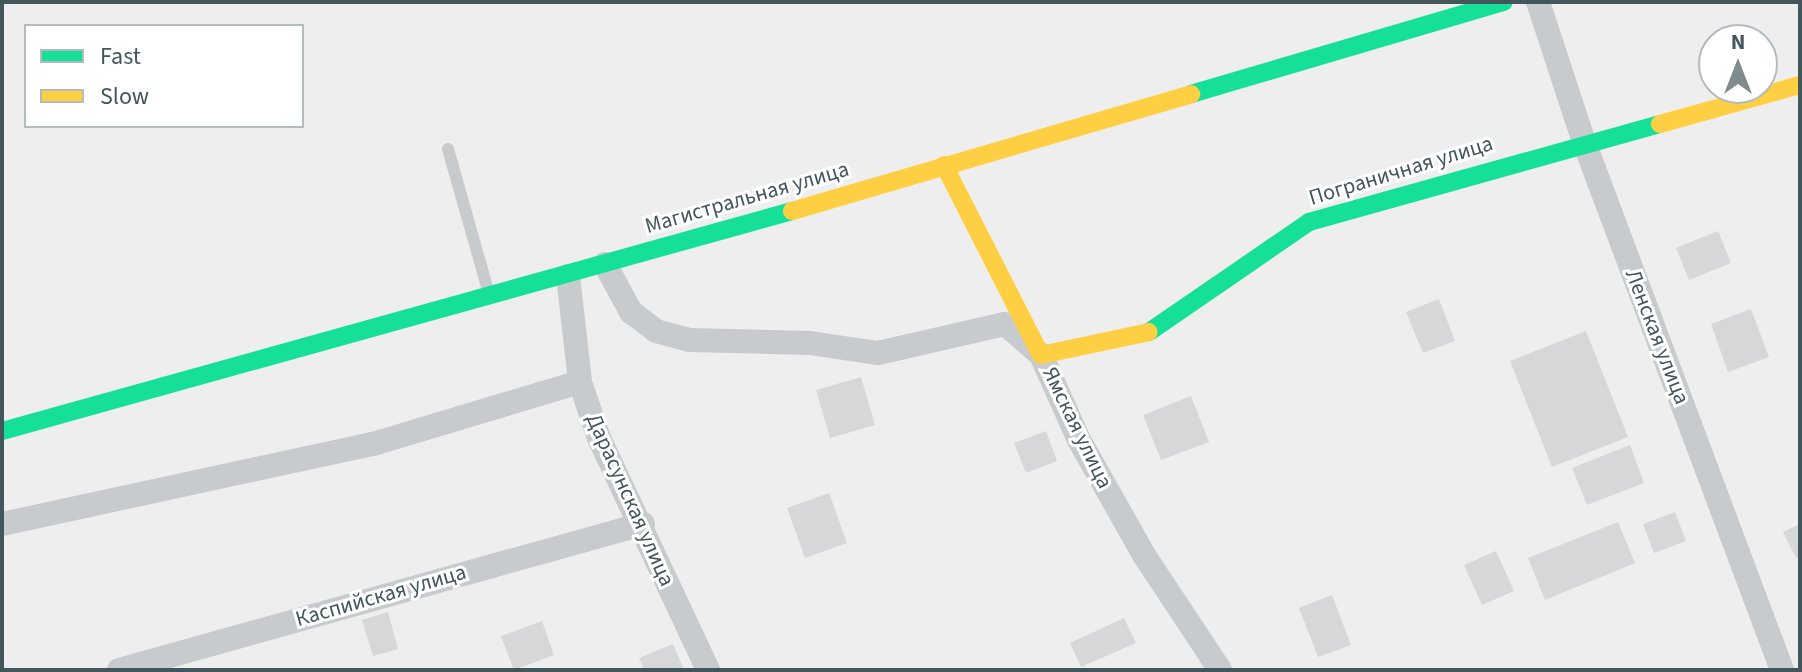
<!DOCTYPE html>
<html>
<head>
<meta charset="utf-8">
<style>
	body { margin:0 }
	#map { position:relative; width:1802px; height:672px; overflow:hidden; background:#efeeee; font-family:"Source Sans 3",sans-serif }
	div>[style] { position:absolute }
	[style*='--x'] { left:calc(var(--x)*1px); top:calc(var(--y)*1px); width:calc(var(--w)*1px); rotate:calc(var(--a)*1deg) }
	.building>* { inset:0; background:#d6d7d8 }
	.lane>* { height:12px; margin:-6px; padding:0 6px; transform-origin:6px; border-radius:6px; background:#c7cbcd }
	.street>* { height:24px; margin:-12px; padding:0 12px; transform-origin:12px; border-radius:12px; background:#c7cbcd }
	.fast>* { height:18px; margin:-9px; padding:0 9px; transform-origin:9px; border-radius:9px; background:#16e098 }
	.slow>* { height:18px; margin:-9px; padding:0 9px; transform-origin:9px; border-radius:9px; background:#ffcf43 }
	span { translate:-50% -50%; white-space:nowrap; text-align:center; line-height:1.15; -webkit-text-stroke:6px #fff; paint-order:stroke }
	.street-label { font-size:22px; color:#43565c }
	.frame { position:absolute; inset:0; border:4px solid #43565c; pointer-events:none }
	.legend { position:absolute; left:24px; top:24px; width:280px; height:104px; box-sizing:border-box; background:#fff; border:2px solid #b4bbbe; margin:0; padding:10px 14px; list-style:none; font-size:24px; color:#43565c }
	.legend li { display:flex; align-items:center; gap:16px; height:40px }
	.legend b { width:40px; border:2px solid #b4bbbe }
	.north { position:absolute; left:1698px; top:24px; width:80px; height:80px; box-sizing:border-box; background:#fff; border:2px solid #b4bbbe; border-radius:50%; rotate:0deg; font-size:22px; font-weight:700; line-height:32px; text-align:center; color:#43565c }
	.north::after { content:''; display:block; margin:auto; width:28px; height:36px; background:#7f8b8f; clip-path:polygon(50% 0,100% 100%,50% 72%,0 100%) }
</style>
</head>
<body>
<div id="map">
	<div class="building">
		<div style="clip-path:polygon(1718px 231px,1731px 263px,1689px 280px,1676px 248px)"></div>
		<div style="clip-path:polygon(1439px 299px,1455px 341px,1423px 353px,1406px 312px)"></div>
		<div style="clip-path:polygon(1751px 309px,1769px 357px,1728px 372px,1711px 324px)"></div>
		<div style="clip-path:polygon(1586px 331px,1628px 437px,1552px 467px,1510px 361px)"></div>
		<div style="clip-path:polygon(861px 377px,875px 425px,830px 438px,816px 390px)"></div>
		<div style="clip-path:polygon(1191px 396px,1209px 442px,1161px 460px,1143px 415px)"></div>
		<div style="clip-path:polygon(1046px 431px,1057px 461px,1026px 473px,1014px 443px)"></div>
		<div style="clip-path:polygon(1630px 445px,1644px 483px,1587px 505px,1572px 468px)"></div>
		<div style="clip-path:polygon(829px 493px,847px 543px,805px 558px,787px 508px)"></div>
		<div style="clip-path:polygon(1675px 512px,1686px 541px,1654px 553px,1643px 524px)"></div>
		<div style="clip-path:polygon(1618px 522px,1635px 563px,1545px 600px,1528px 558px)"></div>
		<div style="clip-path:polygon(1800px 524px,1800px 556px,1796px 558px,1783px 532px)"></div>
		<div style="clip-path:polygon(1496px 551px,1514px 591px,1482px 605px,1464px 565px)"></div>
		<div style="clip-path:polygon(1332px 595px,1351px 645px,1318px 657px,1299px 608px)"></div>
		<div style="clip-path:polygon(388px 612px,398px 649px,373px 656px,362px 620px)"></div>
		<div style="clip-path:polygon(1124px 618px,1136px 643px,1081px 667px,1070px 643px)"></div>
		<div style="clip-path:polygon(542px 621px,554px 655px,514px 670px,501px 636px)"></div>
		<div style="clip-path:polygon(673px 644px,684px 670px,644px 670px,639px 658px)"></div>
	</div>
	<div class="lane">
		<div style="--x:448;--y:149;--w:151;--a:74.2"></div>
	</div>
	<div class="street">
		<div style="--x:1538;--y:2;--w:147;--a:71.8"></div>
		<div style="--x:1584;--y:142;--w:564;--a:69.44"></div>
		<div style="--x:605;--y:264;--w:55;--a:61.6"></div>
		<div style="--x:631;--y:312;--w:31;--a:37"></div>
		<div style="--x:656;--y:331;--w:35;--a:15"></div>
		<div style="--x:690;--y:340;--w:120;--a:1.4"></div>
		<div style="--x:810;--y:343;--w:69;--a:8.4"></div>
		<div style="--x:878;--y:353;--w:130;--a:-12.9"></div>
		<div style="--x:1005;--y:324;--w:48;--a:40.7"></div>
		<div style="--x:1041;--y:355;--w:93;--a:65.9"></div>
		<div style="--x:1079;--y:440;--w:132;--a:60.5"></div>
		<div style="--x:1144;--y:555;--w:138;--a:56.5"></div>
		<div style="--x:568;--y:276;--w:107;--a:83.5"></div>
		<div style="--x:580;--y:382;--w:59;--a:71.3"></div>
		<div style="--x:599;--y:438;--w:256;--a:64.8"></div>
		<div style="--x:2;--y:524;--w:380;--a:-12.2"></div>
		<div style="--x:373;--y:444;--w:216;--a:-16.7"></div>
		<div style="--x:119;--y:670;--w:544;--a:-15.57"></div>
	</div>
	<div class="fast">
		<div style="--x:1191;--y:94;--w:326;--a:-16.4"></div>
		<div style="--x:1149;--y:332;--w:194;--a:-34.5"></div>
		<div style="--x:1309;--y:222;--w:364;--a:-15.6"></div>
		<div style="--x:2;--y:431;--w:820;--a:-15.56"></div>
	</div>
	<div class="slow">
		<div style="--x:1660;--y:124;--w:145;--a:-15.6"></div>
		<div style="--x:944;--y:165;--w:213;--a:63"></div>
		<div style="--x:1041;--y:355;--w:110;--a:-12"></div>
		<div style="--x:792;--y:211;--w:416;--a:-16.3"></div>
	</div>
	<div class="street-label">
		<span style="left:1401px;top:171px;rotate:-17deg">Пограничная улица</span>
		<span style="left:747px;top:198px;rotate:-16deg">Магистральная улица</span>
		<span style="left:1657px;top:337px;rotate:69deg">Ленская улица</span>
		<span style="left:1077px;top:428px;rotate:64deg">Ямская улица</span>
		<span style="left:630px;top:500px;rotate:66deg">Дарасунская улица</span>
		<span style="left:381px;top:596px;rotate:-16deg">Каспийская улица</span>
	</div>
	<div class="frame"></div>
	<ul class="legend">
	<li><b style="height:10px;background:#16e098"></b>Fast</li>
	<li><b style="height:10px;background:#ffcf43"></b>Slow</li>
	</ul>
	<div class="north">N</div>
</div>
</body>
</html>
